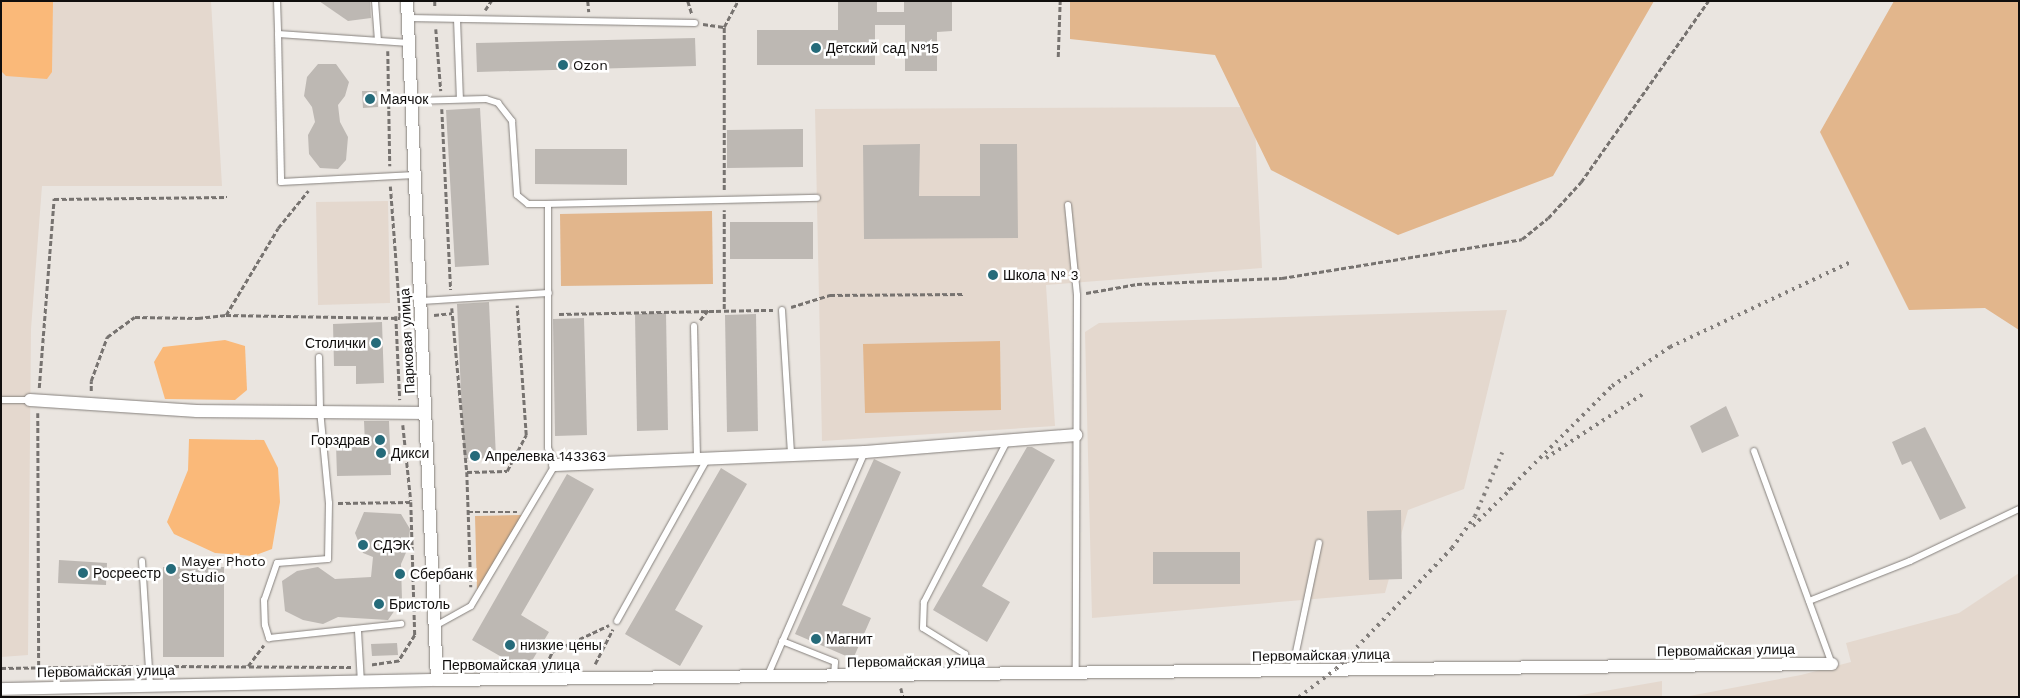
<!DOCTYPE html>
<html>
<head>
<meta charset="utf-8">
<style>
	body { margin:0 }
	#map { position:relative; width:2020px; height:698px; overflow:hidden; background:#eae5e0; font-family:"Work Sans",sans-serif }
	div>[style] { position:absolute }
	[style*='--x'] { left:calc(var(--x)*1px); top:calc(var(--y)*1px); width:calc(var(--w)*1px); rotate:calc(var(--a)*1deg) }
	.built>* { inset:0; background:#e4d8ce }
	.green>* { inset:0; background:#e2b68c }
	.water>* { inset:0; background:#fab979 }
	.building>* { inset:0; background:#bdb8b3 }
	.path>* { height:2.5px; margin-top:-1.25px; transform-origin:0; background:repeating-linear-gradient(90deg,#777370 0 5px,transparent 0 7.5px) }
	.roads { filter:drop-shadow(0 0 1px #85807c) drop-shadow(0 0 1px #85807c) }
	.service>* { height:6px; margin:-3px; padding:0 3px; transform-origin:3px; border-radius:3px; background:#fff }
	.minor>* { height:12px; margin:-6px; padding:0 6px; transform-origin:6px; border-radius:6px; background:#fff }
	.rail>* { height:4px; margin-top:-2px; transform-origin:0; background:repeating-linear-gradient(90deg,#827e7b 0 2.5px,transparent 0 7.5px) }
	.dots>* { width:14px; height:14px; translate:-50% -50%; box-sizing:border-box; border:2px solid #fff; border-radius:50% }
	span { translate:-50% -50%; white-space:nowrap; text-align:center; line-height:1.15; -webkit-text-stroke:5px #fff; paint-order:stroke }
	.poi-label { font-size:14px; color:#100e0d }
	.left { translate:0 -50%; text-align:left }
	.right { translate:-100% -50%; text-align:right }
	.street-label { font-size:14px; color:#100e0d }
	.frame { position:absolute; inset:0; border:2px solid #100e0d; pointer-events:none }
</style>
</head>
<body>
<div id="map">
	<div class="built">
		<div style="clip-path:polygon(1px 1px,211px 1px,222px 186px,42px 186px,31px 329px,28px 655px,1px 657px)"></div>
		<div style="clip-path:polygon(1254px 107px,1262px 268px,1046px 285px,1055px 426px,822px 441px,815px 109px)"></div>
		<div style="clip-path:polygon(388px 201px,390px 303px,318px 305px,316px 202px)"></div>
		<div style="clip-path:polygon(1507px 310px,1464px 489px,1408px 510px,1385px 593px,1092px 618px,1085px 332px,1099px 323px)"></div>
		<div style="clip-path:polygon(2019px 573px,2019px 697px,1684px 697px,1801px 675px,1851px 662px,1846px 643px,1959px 613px)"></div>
		<div style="clip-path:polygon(1662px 681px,1662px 697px,1570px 697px)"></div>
	</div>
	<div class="green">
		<div style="clip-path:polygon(1070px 1px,1654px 1px,1553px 176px,1398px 235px,1271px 170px,1215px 55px,1070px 39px)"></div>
		<div style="clip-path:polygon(1894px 1px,2019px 1px,2019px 330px,1985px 308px,1909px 310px,1820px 132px)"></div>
		<div style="clip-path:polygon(712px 211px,713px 284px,561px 286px,560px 214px)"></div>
		<div style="clip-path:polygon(1000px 341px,1001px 410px,865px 413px,863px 344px)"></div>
		<div style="clip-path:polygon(523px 515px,477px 591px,475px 516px)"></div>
	</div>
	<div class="water">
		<div style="clip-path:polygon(1px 1px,53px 1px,52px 72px,47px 79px,6px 76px,1px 71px)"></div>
		<div style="clip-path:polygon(225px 340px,245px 346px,247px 390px,235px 400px,165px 399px,154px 362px,163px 347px)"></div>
		<div style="clip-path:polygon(189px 439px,264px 440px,278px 468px,280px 502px,272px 549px,253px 556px,215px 553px,174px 534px,167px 522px,188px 470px)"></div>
	</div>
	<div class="building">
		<div style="clip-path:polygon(319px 1px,370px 1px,371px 18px,348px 21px)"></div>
		<div style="clip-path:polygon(838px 1px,877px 1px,877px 12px,904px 12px,904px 1px,952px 1px,952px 31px,937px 32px,937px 71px,905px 71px,905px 25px,875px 25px,875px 65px,757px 65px,757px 30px,838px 30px)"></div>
		<div style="clip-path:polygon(695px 38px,696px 66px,477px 72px,476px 43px)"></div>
		<div style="clip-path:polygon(318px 64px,336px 64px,349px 82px,345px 96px,338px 105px,340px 122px,348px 137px,346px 160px,338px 169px,320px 168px,309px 154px,308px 135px,315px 122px,312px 107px,304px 96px,307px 77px)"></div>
		<div style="clip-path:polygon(362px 91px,377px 91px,378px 107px,363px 108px)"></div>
		<div style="clip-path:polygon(480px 108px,489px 265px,455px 267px,446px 110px)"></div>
		<div style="clip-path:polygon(803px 129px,803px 167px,727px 168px,727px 130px)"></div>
		<div style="clip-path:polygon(920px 144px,919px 196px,980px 196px,980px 144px,1017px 144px,1018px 238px,864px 239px,863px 145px)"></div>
		<div style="clip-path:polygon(535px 149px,627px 149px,627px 185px,535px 184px)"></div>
		<div style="clip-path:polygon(730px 222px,813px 222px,813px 259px,730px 259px)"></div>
		<div style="clip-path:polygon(489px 302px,496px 458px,464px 459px,457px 304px)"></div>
		<div style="clip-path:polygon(666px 313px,668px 430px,637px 431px,635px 314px)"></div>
		<div style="clip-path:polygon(756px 314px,758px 431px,727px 432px,725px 315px)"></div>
		<div style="clip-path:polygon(584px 318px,587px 435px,555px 436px,553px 319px)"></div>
		<div style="clip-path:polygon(382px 322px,384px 383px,356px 384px,356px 366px,334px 366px,333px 324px)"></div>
		<div style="clip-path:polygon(1726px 406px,1739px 436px,1702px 453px,1690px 426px)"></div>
		<div style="clip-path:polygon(364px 421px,389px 421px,391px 475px,337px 476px,336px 445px,365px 444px)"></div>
		<div style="clip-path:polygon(1925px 427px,1966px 508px,1940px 520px,1911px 461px,1902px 465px,1892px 442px)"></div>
		<div style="clip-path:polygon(1027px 447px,1032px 447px,1055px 460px,982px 586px,1010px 602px,987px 642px,933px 610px)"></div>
		<div style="clip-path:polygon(874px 459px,901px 472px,842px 605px,871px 618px,853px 659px,795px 634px)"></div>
		<div style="clip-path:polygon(721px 468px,747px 484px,675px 610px,703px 626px,680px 666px,625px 634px)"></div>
		<div style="clip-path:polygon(567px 474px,594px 489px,521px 615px,549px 632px,526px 671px,472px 640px)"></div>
		<div style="clip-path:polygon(1401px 510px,1402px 579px,1369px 580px,1367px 511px)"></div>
		<div style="clip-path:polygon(364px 512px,401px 514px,410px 529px,408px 548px,401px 564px,402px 600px,388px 620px,338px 617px,323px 624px,303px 620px,285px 611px,282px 581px,297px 571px,318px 567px,335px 579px,371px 577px,373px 557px,363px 553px,355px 533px)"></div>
		<div style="clip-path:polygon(1153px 552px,1240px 552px,1240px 584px,1153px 584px)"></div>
		<div style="clip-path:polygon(59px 560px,107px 563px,106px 585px,58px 583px)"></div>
		<div style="clip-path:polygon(163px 567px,224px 567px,224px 657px,163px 657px)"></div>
		<div style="clip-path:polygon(397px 643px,398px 655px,372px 656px,371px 644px)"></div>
	</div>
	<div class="path">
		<div style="--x:435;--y:1;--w:7;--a:90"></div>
		<div style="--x:588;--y:1;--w:11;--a:85"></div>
		<div style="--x:688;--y:1;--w:14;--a:73"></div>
		<div style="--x:485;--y:10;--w:11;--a:-56"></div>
		<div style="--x:703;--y:24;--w:21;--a:8"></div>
		<div style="--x:436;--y:29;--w:62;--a:85.4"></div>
		<div style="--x:388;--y:51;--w:115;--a:89"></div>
		<div style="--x:1058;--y:57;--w:56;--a:-88"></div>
		<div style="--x:442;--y:109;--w:181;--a:87.2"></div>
		<div style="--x:724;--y:190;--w:163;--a:-90"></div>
		<div style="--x:724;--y:27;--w:30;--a:-62"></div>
		<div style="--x:1086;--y:293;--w:52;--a:-10"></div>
		<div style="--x:1137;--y:284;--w:145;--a:-2.4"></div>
		<div style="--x:1282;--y:278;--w:243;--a:-9.2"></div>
		<div style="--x:1522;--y:239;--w:33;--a:-39"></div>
		<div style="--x:1548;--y:218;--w:49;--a:-47.5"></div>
		<div style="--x:1581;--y:182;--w:221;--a:-54.9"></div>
		<div style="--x:791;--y:307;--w:41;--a:-17.1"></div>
		<div style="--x:830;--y:295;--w:133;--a:-0.4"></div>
		<div style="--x:452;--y:308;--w:165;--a:84.8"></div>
		<div style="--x:467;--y:472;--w:115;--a:88"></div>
		<div style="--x:724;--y:309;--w:99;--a:-90"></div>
		<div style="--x:559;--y:314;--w:214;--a:-1.1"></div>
		<div style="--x:226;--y:315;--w:174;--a:1"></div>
		<div style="--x:400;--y:318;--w:132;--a:-94.3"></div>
		<div style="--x:434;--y:315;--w:18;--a:-6"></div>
		<div style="--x:396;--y:316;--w:84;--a:87.3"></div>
		<div style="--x:700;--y:320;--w:14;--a:-51"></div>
		<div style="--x:39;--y:388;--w:190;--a:-85.5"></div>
		<div style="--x:54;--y:199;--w:173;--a:-0.7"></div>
		<div style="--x:91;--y:391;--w:10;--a:-90"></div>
		<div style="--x:91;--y:381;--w:47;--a:-70"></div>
		<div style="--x:107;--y:337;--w:34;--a:-36"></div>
		<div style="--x:135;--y:317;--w:63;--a:0.9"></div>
		<div style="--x:198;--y:318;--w:28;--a:-6"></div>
		<div style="--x:226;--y:315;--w:101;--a:-59.1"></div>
		<div style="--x:278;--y:228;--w:48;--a:-51"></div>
		<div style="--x:38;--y:413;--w:262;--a:89.8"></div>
		<div style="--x:403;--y:425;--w:76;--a:84"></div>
		<div style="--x:467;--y:472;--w:40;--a:-1.4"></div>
		<div style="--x:507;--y:471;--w:41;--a:-62.2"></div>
		<div style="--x:526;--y:435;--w:130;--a:-94"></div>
		<div style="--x:338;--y:503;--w:73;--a:-0.8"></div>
		<div style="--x:411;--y:502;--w:133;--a:88.3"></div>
		<div style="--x:415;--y:635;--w:31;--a:122"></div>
		<div style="--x:399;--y:661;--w:30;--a:172"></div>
		<div style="--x:468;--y:512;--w:49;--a:0"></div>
		<div style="--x:595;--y:664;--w:39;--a:-63"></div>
		<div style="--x:546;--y:665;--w:14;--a:-65"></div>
		<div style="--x:552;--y:652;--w:63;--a:-25.3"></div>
		<div style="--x:159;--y:666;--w:192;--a:0.3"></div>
		<div style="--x:248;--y:666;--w:26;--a:-53"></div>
		<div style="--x:1;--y:668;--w:138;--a:-0.8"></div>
		<div style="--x:901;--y:688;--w:9;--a:77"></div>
	</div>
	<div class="roads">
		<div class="service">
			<div style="--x:277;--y:1;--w:33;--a:88"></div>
			<div style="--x:375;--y:1;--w:40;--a:85.7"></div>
			<div style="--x:408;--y:18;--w:287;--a:1"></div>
			<div style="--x:457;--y:19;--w:80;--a:87.9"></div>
			<div style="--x:409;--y:43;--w:131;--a:-176.1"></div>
			<div style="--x:278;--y:34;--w:148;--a:88.8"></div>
			<div style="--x:281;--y:182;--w:134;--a:-3"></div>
			<div style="--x:412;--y:101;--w:74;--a:-1.5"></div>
			<div style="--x:486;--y:99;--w:13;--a:18"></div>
			<div style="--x:498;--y:103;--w:23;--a:52"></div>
			<div style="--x:512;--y:121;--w:74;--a:86.1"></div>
			<div style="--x:517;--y:195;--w:14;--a:39"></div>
			<div style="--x:528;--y:204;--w:20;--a:0"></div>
			<div style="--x:1068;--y:205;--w:90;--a:84.3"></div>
			<div style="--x:1077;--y:295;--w:378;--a:90.2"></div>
			<div style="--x:421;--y:301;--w:128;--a:-3.6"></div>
			<div style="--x:782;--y:310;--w:143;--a:86.4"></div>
			<div style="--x:694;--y:326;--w:132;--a:88.7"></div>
			<div style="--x:319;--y:357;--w:53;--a:88.9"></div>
			<div style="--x:320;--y:410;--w:93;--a:84.5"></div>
			<div style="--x:329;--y:503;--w:56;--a:91"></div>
			<div style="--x:328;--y:559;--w:51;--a:175.5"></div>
			<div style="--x:277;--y:563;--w:39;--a:109"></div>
			<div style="--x:264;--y:600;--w:25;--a:88"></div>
			<div style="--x:265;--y:625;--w:14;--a:73"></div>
			<div style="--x:269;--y:638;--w:133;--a:-6.1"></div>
			<div style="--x:1;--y:400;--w:29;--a:0"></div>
			<div style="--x:1754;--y:451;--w:227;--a:69.9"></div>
			<div style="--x:142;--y:561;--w:124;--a:86.3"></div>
			<div style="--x:1809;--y:601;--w:109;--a:-21.6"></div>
			<div style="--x:1910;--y:561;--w:121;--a:-25.5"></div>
			<div style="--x:617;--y:621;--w:185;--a:-60.9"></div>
			<div style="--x:435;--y:626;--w:41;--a:-29.1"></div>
			<div style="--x:471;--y:606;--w:164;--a:-59.2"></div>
			<div style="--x:555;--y:465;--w:18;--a:-112"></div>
			<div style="--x:548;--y:448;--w:244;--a:-90"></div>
			<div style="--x:548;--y:204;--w:269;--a:-1.3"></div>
			<div style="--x:358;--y:631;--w:52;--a:86.7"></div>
			<div style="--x:782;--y:641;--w:57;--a:21.6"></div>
			<div style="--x:835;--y:662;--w:14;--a:94"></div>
			<div style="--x:1292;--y:671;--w:131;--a:-78.1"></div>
			<div style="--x:967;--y:675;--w:21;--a:-95"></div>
			<div style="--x:965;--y:654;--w:49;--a:-148.2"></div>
			<div style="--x:923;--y:628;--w:26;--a:-88"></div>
			<div style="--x:924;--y:602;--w:179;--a:-62.7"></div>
			<div style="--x:767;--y:677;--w:245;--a:-66.5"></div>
		</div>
		<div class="minor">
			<div style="--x:407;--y:1;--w:680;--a:87.47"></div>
			<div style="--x:30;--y:400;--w:167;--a:3.8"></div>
			<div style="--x:197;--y:411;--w:228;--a:0.5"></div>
			<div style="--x:555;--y:465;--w:310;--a:-2.4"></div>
			<div style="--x:865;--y:452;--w:212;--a:-4.6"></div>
			<div style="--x:1;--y:689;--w:436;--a:-1.2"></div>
			<div style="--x:437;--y:680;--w:1395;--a:-0.66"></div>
		</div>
	</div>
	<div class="rail">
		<div style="--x:1546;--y:458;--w:116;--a:-33.4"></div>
		<div style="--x:1508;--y:490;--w:147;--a:-45"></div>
		<div style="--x:1612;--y:386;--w:70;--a:-33.9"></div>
		<div style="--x:1670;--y:347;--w:200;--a:-25.2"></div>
		<div style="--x:1473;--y:526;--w:57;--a:-44.3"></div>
		<div style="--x:1299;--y:697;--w:46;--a:-37.1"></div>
		<div style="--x:1336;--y:669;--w:168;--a:-46.2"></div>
		<div style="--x:1452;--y:548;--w:39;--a:-54"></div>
		<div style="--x:1475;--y:516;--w:69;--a:-66.8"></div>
	</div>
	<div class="dots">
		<div style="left:816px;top:48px;background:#256b7a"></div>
		<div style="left:563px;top:65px;background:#256b7a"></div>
		<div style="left:370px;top:99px;background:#256b7a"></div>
		<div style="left:993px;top:275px;background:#256b7a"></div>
		<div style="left:376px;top:343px;background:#256b7a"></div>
		<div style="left:380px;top:440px;background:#256b7a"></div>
		<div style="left:381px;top:453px;background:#256b7a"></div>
		<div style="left:475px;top:456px;background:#256b7a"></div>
		<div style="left:363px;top:545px;background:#256b7a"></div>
		<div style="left:171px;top:569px;background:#256b7a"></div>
		<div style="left:83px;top:573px;background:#256b7a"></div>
		<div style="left:400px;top:574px;background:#256b7a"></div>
		<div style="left:379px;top:604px;background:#256b7a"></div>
		<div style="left:816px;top:639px;background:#256b7a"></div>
		<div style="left:510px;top:645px;background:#256b7a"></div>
	</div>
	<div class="poi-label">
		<span class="left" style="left:826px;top:48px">Детский сад №15</span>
		<span class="left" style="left:573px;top:65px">Ozon</span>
		<span class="left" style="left:380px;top:99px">Маячок</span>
		<span class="left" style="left:1003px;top:275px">Школа № 3</span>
		<span class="right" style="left:366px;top:343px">Столички</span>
		<span class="right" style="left:370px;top:440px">Горздрав</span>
		<span class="left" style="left:391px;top:453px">Дикси</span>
		<span class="left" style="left:485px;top:456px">Апрелевка 143363</span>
		<span class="left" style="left:373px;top:545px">СДЭК</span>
		<span class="left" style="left:181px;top:569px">Mayer Photo<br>Studio</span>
		<span class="left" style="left:93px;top:573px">Росреестр</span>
		<span class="left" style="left:410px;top:574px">Сбербанк</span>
		<span class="left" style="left:389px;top:604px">Бристоль</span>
		<span class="left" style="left:826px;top:639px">Магнит</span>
		<span class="left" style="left:520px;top:645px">низкие цены</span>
	</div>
	<div class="street-label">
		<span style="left:407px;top:341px;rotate:-93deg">Парковая улица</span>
		<span style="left:1726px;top:650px;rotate:-1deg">Первомайская улица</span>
		<span style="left:1321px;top:655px;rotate:-1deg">Первомайская улица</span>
		<span style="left:916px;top:661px;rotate:-1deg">Первомайская улица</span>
		<span style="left:511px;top:665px">Первомайская улица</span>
		<span style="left:106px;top:671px;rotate:-1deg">Первомайская улица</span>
	</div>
	<div class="frame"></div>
</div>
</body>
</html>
